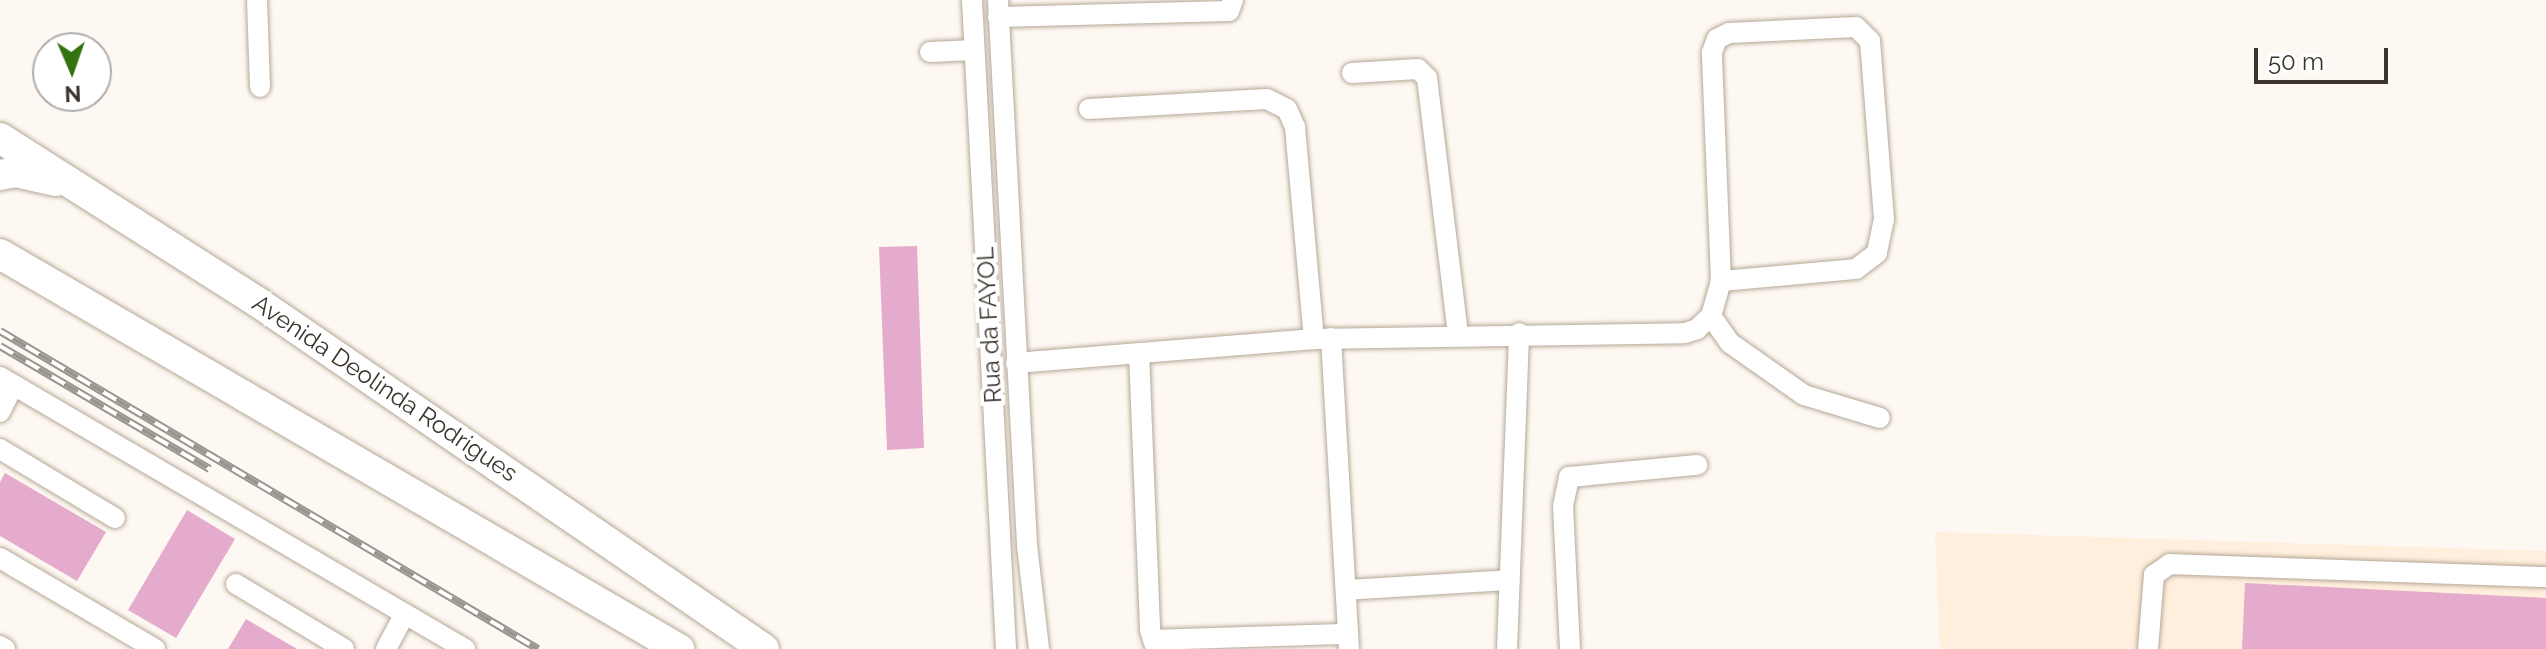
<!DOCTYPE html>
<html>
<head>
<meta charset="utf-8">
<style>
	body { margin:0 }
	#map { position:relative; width:2546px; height:649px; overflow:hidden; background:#fdf8f1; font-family:Raleway,sans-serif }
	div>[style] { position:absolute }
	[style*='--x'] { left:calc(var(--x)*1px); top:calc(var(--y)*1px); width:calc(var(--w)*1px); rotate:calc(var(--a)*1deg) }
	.built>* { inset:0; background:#ffefdc }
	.building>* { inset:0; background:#e4abcd }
	.roads { filter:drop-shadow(0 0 2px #b5a797) drop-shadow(0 0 2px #b5a797) }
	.minor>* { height:20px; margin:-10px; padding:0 10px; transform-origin:10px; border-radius:10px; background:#fff }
	.highway>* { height:30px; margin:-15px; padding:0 15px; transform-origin:15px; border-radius:15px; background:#fff }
	.rail>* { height:8px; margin-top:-4px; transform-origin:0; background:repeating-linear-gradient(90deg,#fff 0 15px,#9a958e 0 30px); box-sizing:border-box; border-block:2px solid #9a958e }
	span { translate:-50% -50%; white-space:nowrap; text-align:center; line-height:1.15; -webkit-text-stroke:8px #fff; paint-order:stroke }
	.street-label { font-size:24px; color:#3b352e }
	.north { position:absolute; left:32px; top:32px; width:80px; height:80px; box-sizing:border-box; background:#fff; border:2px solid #b1aeab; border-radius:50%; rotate:178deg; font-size:22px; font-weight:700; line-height:32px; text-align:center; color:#3b352e }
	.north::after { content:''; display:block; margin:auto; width:28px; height:36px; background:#32730f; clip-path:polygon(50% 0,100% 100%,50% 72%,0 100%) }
	.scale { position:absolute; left:2254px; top:48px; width:134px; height:36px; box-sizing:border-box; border:4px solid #3b352e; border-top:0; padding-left:10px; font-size:24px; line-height:28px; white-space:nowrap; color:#3b352e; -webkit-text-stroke:6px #fff; paint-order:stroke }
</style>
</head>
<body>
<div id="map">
	<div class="built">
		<div style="clip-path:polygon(1935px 532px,2546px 551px,2546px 649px,1940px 649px)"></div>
	</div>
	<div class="building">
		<div style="clip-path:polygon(917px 246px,924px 448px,887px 450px,879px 247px)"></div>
		<div style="clip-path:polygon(5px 473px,106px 532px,77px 581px,0 536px,0 482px)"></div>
		<div style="clip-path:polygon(187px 510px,235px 539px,176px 638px,128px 610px)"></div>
		<div style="clip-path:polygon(2245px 583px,2546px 598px,2546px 649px,2242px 649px)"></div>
		<div style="clip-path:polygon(246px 619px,297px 649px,228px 649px)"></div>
	</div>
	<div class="roads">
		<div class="minor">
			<div style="--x:257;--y:0;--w:87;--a:88"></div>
			<div style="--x:972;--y:0;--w:650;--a:87"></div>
			<div style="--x:998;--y:0;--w:546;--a:86.95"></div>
			<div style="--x:1027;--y:545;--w:105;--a:83.4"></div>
			<div style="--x:998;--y:17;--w:231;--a:-1.5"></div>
			<div style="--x:1229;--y:11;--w:12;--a:-70"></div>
			<div style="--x:930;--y:52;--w:44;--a:-2.6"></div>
			<div style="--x:1352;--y:73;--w:66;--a:-3.5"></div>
			<div style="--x:1418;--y:69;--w:13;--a:45"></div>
			<div style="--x:1427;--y:78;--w:258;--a:83.1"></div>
			<div style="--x:1089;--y:109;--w:178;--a:-3.2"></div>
			<div style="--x:1267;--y:99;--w:22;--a:27"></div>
			<div style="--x:1287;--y:109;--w:20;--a:66"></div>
			<div style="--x:1295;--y:127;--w:213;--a:84.9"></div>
			<div style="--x:1711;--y:316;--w:33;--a:55"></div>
			<div style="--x:1730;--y:343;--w:90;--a:35.1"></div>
			<div style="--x:1804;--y:395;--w:79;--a:16.8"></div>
			<div style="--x:1331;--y:338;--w:312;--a:86.7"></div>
			<div style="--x:1139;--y:353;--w:277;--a:87.7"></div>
			<div style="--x:1150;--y:630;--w:20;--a:72"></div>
			<div style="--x:1016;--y:363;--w:299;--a:-4.6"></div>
			<div style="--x:1314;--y:339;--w:371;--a:-0.9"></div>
			<div style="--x:1685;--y:333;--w:13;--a:-18"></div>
			<div style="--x:1697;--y:329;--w:19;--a:-43"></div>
			<div style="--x:1711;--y:316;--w:36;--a:-74"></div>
			<div style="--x:1721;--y:281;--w:229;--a:-92.3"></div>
			<div style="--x:1712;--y:52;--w:14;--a:-69"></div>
			<div style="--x:1717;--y:39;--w:13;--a:-27"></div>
			<div style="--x:1729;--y:33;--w:127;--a:-2.7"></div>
			<div style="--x:1856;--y:27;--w:20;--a:45"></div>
			<div style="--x:1870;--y:41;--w:179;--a:85.5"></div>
			<div style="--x:1884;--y:219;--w:35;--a:102"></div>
			<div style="--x:1877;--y:253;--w:26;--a:143"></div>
			<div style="--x:1856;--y:269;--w:136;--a:174.9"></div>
			<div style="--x:0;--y:377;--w:539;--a:30.33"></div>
			<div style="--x:0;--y:412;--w:30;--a:-63"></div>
			<div style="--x:0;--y:449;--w:134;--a:31"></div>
			<div style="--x:0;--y:558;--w:180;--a:30.4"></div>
			<div style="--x:236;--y:584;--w:126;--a:31"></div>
			<div style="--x:1346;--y:590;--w:164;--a:-3.5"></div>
			<div style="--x:1153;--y:640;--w:195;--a:-1.8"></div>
			<div style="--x:0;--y:646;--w:6;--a:31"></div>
			<div style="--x:386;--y:649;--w:40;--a:-62"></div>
			<div style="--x:1507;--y:649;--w:316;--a:-87.8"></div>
			<div style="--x:1570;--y:649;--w:143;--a:-92.8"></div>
			<div style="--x:1563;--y:506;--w:30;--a:-78"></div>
			<div style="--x:1569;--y:477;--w:129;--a:-5.4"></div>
			<div style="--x:2148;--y:649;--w:74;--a:-85.4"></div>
			<div style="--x:2154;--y:575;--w:19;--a:-35"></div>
			<div style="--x:2170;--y:564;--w:376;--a:2"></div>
		</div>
		<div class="highway">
			<div style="--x:0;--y:138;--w:307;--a:32.5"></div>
			<div style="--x:259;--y:303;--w:612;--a:34.42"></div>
			<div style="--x:0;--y:175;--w:16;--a:-11"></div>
			<div style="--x:16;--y:172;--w:41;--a:12.7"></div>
			<div style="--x:0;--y:254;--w:786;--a:30.19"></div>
		</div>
	</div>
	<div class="rail">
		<div style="--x:0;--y:331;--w:625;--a:30.59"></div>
		<div style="--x:0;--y:346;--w:243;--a:30.4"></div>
	</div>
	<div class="street-label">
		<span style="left:989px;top:325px;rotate:-93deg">Rua da FAYOL</span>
		<span style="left:385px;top:388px;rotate:34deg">Avenida Deolinda Rodrigues</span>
	</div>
	<div class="north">N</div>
	<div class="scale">50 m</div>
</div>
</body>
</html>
